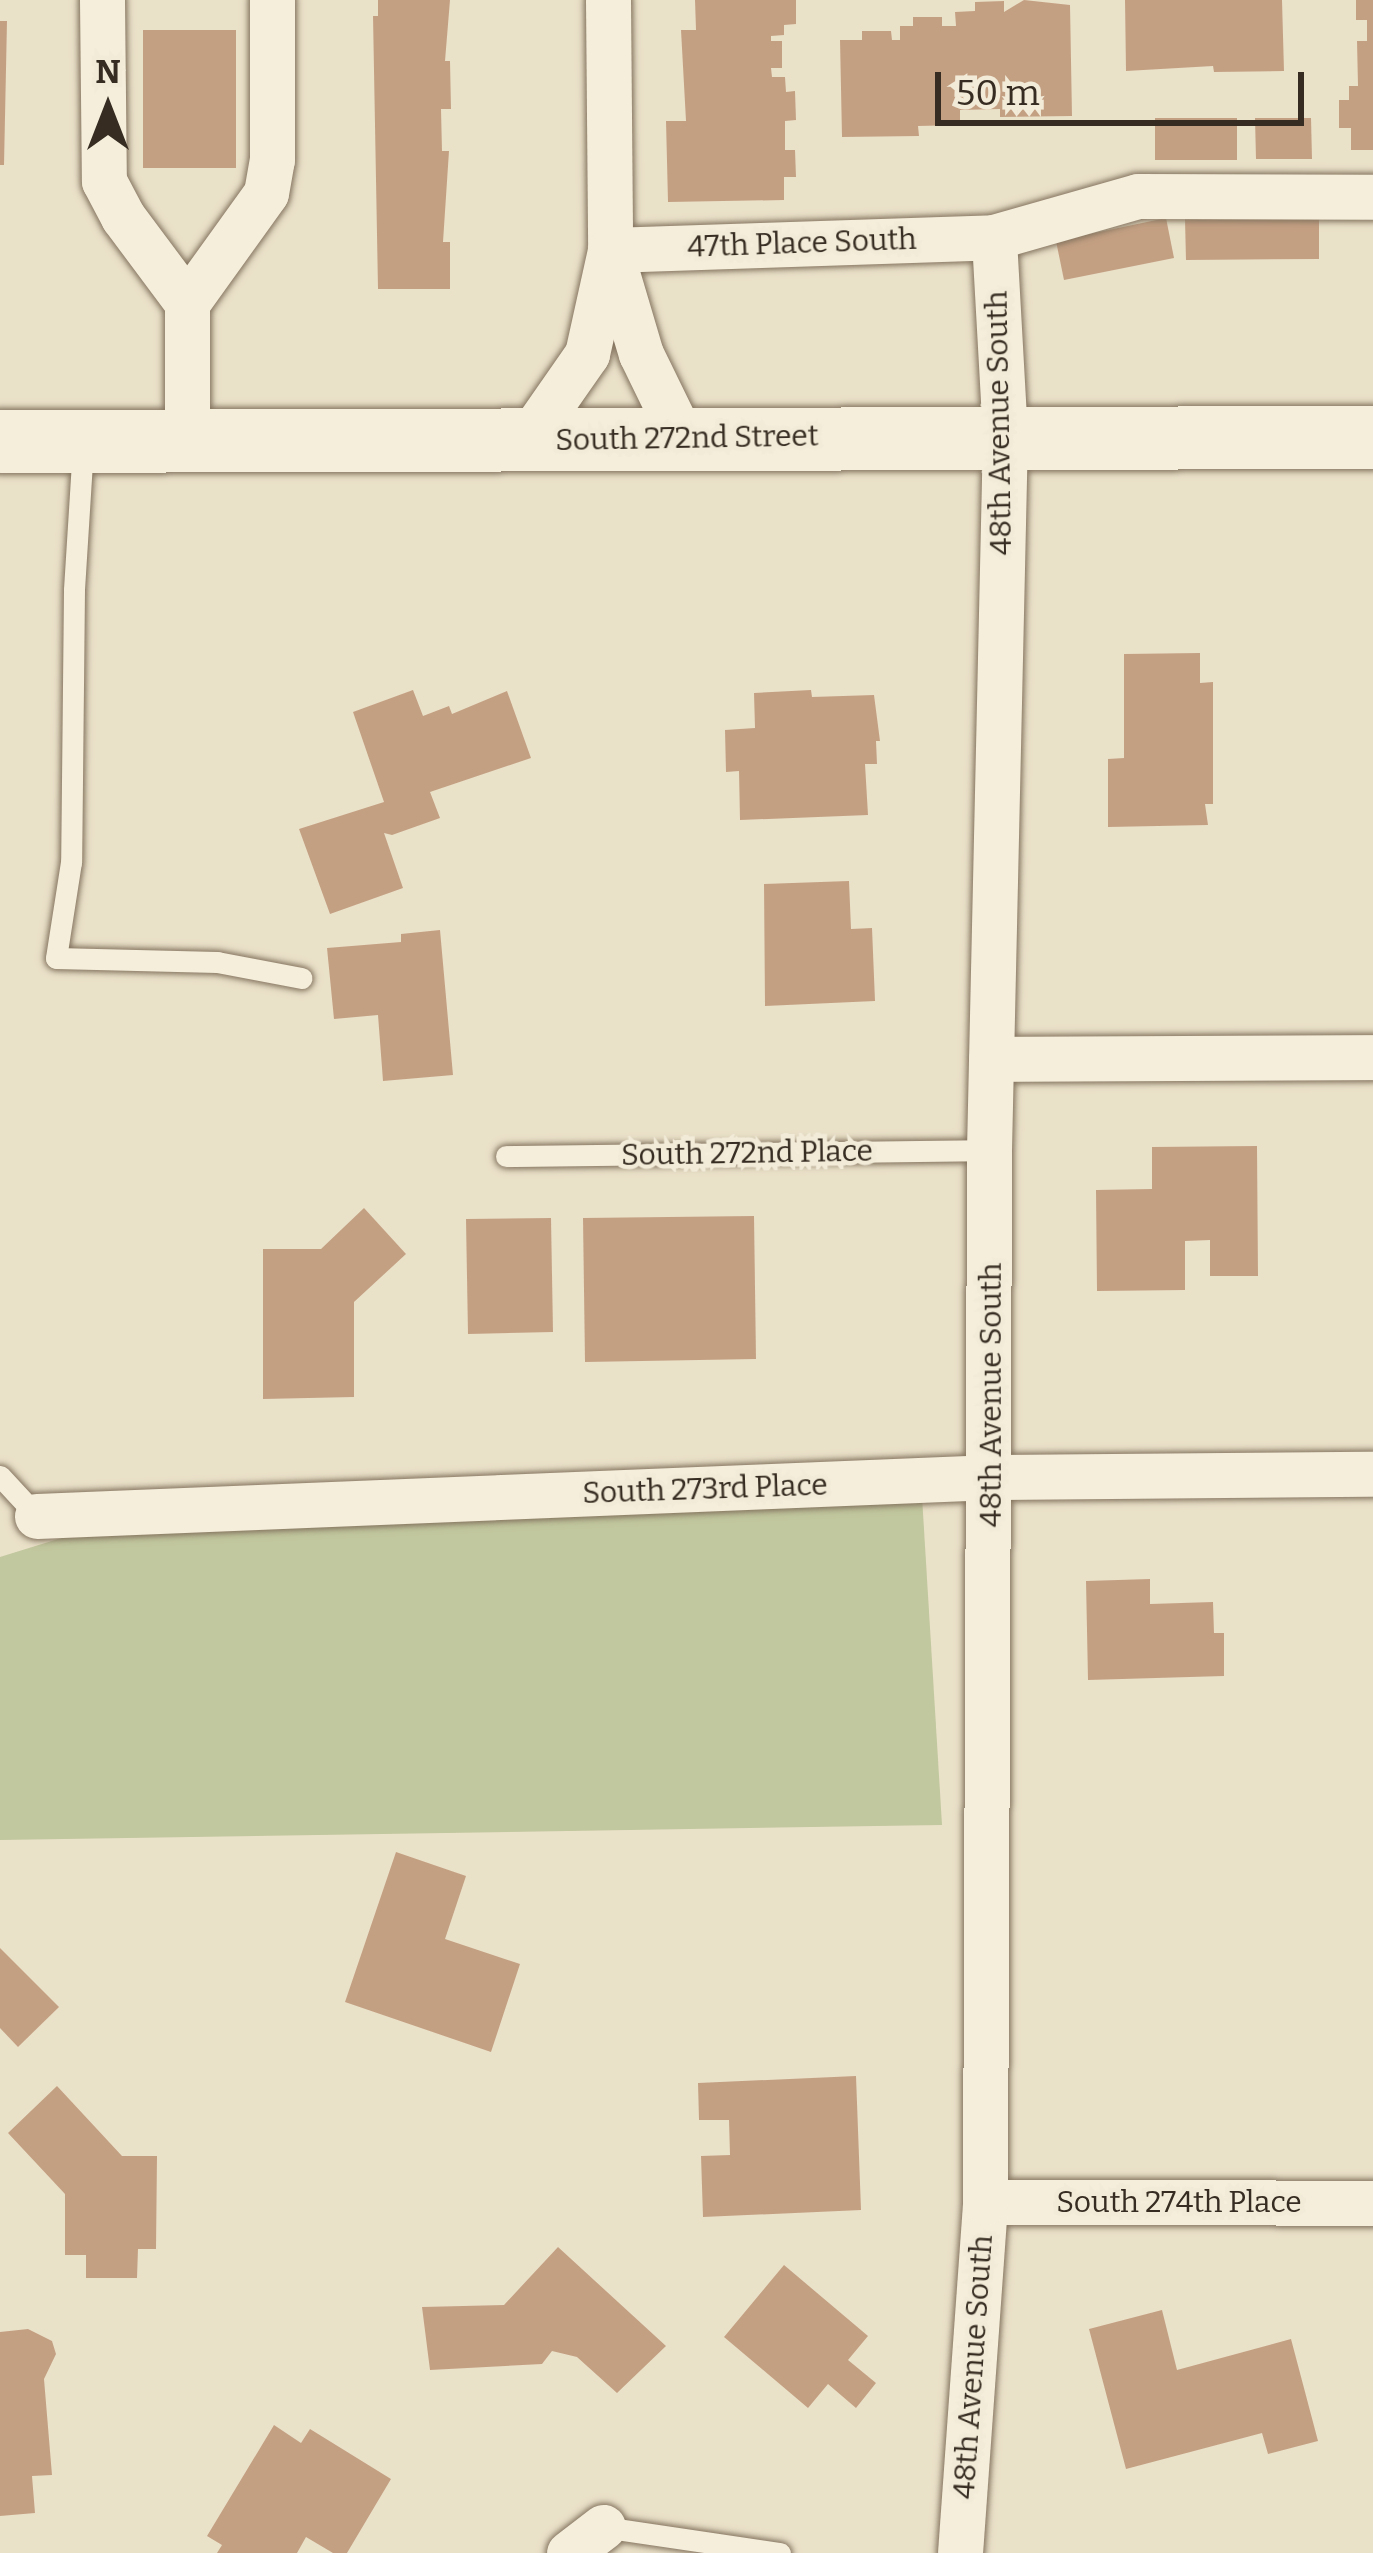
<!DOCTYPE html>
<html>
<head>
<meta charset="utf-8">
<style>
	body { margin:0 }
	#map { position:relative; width:1373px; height:2553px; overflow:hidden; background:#eae1c9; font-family:Bitter,serif }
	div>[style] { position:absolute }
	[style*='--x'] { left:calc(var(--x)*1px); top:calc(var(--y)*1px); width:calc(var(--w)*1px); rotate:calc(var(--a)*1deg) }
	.green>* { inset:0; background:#c1c79e }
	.building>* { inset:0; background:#c4a083 }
	.roads { filter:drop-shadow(0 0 3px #84745f) drop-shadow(0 0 3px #84745f) }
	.service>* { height:21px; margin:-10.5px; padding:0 10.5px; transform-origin:10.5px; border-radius:10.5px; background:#f5eedb }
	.minor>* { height:45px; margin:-22.5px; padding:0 22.5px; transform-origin:22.5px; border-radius:22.5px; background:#f5eedb }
	.secondary>* { height:63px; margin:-31.5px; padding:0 31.5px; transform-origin:31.5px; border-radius:31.5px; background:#f5eedb }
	span { translate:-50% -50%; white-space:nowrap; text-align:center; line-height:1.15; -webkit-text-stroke:9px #f2ebd8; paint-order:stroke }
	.street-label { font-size:30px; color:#362c21 }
	.north { position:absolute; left:48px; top:48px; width:120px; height:120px; -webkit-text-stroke:9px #f2ebd8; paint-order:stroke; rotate:0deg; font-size:33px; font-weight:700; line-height:48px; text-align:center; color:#362c21 }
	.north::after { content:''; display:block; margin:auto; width:42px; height:54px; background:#362c21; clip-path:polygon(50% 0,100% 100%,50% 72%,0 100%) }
	.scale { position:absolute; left:935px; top:72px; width:369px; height:54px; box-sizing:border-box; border:6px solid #362c21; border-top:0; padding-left:15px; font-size:36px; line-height:42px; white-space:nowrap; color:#362c21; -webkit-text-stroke:9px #f2ebd8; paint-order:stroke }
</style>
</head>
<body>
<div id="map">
	<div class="green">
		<div style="clip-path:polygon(921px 1480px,942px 1825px,0 1840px,0 1557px,145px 1512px)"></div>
	</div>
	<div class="building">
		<div style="clip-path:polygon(378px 0,450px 0,445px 61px,450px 61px,451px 109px,441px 109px,442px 151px,449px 151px,443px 242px,450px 242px,450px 289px,378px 289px,373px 16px,378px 16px)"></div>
		<div style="clip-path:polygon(695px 0,796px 0,796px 24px,784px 25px,784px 35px,771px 36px,771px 41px,782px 41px,782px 68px,771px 68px,772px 77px,785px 77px,786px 92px,795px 91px,796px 120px,785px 121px,785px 150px,795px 150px,796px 177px,784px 177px,784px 200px,668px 202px,666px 121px,686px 121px,681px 30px,696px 30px)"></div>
		<div style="clip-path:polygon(1024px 0,1070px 5px,1072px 116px,1000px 117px,1000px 109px,960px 110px,960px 125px,918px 126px,919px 136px,842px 137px,840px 40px,862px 40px,862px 31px,891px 31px,892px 40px,900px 40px,900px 26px,913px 26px,913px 17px,942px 17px,942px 26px,956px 26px,955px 12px,975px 11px,975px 2px,1004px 1px,1004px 12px)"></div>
		<div style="clip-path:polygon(1125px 0,1282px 0,1284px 71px,1214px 72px,1213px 66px,1126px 71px)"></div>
		<div style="clip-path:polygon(1356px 0,1373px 0,1373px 150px,1351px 150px,1351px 128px,1339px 128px,1339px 100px,1349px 100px,1349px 86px,1358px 86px,1357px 41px,1367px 41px,1367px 20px,1356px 20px)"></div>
		<div style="clip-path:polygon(0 21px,7px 21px,4px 165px,0 165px)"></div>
		<div style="clip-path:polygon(143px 30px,236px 30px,236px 168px,143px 168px)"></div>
		<div style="clip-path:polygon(1155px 118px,1237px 118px,1237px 160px,1155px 160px)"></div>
		<div style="clip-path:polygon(1255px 118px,1311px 118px,1312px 159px,1256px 159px)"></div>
		<div style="clip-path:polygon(1166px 218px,1174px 258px,1064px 280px,1056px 241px)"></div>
		<div style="clip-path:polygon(1319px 218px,1319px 259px,1186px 260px,1185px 219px)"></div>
		<div style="clip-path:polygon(1200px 653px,1200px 683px,1213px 682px,1213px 804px,1205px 804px,1208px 825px,1108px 827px,1108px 759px,1124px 758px,1124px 654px)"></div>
		<div style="clip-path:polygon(413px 690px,423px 716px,449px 706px,452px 714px,507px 691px,531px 758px,430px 792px,440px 818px,392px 835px,384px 833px,403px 888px,330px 914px,299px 829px,384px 802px,353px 712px)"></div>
		<div style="clip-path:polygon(811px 690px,812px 697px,874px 695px,880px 741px,876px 741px,877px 764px,865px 764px,868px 815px,740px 820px,739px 771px,726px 772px,725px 730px,755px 728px,754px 693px)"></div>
		<div style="clip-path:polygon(849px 881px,851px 929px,872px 928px,875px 1001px,765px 1006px,764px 884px)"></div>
		<div style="clip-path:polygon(440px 930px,453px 1075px,383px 1081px,378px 1015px,334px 1019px,327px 948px,401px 942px,401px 934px)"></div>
		<div style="clip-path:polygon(1257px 1146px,1258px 1276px,1210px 1276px,1210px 1240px,1185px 1241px,1185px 1290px,1097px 1291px,1096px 1190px,1152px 1189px,1152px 1147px)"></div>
		<div style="clip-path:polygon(364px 1208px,406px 1254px,354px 1302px,354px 1397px,263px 1399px,263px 1249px,321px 1249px)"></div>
		<div style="clip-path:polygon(754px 1216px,756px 1359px,585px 1362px,583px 1218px)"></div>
		<div style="clip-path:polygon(551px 1218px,553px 1332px,468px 1334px,466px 1219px)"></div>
		<div style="clip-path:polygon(1150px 1579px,1150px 1604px,1213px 1602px,1214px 1633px,1224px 1633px,1224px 1676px,1088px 1680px,1086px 1581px)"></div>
		<div style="clip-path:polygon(396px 1852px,466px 1876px,445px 1939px,520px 1964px,491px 2052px,345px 2002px)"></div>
		<div style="clip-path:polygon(0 1948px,59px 2007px,18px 2047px,0 2028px)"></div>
		<div style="clip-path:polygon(856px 2076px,861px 2210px,703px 2217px,701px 2156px,730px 2155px,729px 2120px,699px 2120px,698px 2083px)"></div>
		<div style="clip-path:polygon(57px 2086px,122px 2156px,157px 2156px,156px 2249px,138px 2249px,137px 2278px,86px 2278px,86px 2255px,65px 2255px,65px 2194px,8px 2133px)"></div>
		<div style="clip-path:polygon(558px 2247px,666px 2346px,617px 2393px,577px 2357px,552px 2351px,542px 2364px,430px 2370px,422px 2307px,504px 2305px)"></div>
		<div style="clip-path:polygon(784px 2265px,868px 2336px,848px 2360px,876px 2383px,856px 2408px,828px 2384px,808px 2408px,724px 2337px)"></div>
		<div style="clip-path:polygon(1162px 2310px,1177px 2370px,1291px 2339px,1318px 2441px,1268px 2454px,1262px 2433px,1126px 2469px,1089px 2329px)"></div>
		<div style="clip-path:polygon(28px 2329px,52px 2341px,56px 2354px,44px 2379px,52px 2475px,32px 2476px,35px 2513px,0 2516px,0 2332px)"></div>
		<div style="clip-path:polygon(274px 2425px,301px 2443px,310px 2429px,391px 2479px,347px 2553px,333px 2553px,306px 2537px,297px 2553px,217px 2553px,222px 2545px,207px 2536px)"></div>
	</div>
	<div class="roads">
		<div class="service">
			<div style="--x:83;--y:446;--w:144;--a:93.6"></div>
			<div style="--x:74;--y:590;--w:272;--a:90.6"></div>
			<div style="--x:71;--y:862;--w:97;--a:98.9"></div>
			<div style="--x:56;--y:958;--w:161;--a:1.4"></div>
			<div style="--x:217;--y:962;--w:86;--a:10.7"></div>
			<div style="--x:506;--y:1156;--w:483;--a:-0.7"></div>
			<div style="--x:0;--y:1476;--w:54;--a:47.2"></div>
			<div style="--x:603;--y:2527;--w:179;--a:8.4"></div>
		</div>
		<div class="minor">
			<div style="--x:102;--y:0;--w:181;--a:89.4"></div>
			<div style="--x:104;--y:181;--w:41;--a:62.2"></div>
			<div style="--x:123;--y:217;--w:107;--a:53.3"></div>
			<div style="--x:187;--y:303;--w:138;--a:90"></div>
			<div style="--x:608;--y:0;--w:250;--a:89.5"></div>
			<div style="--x:610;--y:250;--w:384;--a:-1.9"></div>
			<div style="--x:994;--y:237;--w:150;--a:-15.9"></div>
			<div style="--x:1138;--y:196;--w:235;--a:0.2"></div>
			<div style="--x:611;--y:253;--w:105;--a:73.5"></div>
			<div style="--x:641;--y:354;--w:93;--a:64"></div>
			<div style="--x:187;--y:303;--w:135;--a:-54.3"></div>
			<div style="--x:266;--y:193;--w:34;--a:-80"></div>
			<div style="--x:272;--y:160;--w:160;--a:-90"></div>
			<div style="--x:527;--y:440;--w:105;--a:-55.1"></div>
			<div style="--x:587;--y:354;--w:107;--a:-77.5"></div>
			<div style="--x:991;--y:1059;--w:382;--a:-0.3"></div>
			<div style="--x:37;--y:1516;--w:956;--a:-2.34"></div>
			<div style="--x:992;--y:1477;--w:381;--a:-0.5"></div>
			<div style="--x:985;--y:2202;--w:388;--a:0.1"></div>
			<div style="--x:569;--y:2553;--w:43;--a:-37.4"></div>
			<div style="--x:960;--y:2553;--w:352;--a:-85.9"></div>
			<div style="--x:985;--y:2202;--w:1052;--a:-89.78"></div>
			<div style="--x:989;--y:1150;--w:714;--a:-88.72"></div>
			<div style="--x:1005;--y:436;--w:199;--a:-93.2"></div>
		</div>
		<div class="secondary">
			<div style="--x:0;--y:441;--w:1373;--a:-0.17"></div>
		</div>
	</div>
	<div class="street-label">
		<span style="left:802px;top:243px;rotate:-2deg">47th Place South</span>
		<span style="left:999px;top:423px;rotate:-91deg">48th Avenue South</span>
		<span style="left:687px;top:438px;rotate:-1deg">South 272nd Street</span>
		<span style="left:747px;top:1153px;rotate:-1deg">South 272nd Place</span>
		<span style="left:991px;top:1395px;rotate:-90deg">48th Avenue South</span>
		<span style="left:705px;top:1489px;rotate:-2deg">South 273rd Place</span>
		<span style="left:1179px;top:2202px">South 274th Place</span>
		<span style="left:973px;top:2367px;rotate:-86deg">48th Avenue South</span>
	</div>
	<div class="north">N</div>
	<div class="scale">50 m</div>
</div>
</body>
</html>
